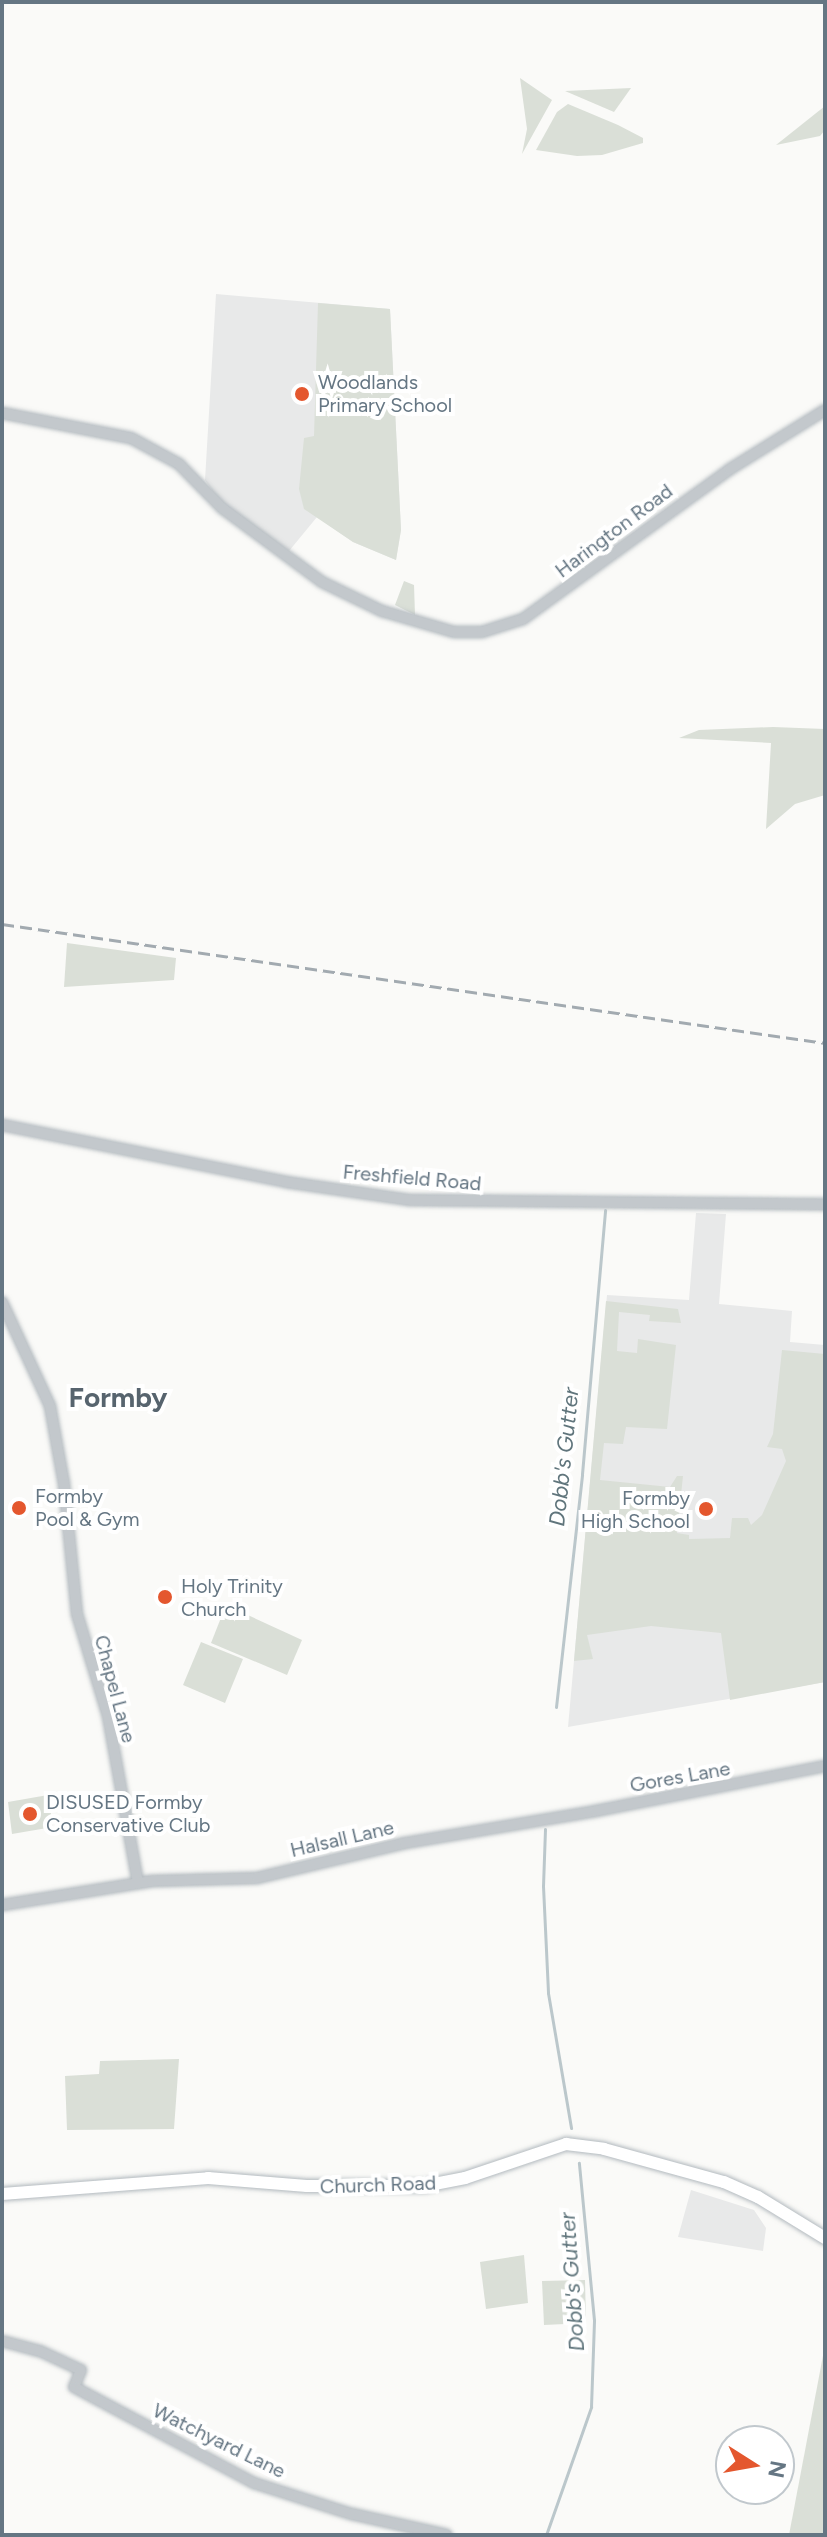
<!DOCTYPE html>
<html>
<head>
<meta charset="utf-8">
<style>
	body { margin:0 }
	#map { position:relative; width:827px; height:2537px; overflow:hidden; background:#fafaf8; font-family:Figtree,sans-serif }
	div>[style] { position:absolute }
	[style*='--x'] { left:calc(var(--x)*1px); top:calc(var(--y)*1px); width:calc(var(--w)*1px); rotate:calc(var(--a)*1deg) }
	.built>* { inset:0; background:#e8e9e9 }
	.green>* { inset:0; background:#dadfd7 }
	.stream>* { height:3px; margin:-1.5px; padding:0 1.5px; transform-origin:1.5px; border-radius:1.5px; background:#bbc7cb }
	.roads { filter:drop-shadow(0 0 2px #b3babf) drop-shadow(0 0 2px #b3babf) }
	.tertiary>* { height:10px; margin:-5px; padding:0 5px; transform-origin:5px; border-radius:5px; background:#c3c8cc }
	.secondary>* { height:12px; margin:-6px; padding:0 6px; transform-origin:6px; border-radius:6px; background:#fff }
	.rail>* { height:3px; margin-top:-1.5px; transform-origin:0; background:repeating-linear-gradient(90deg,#a2aab0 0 12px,transparent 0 18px) }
	.dots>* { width:22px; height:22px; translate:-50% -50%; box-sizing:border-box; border:4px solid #fff; border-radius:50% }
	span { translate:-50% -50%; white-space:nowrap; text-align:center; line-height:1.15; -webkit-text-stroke:8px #fff; paint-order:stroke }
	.poi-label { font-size:20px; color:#657683 }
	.left { translate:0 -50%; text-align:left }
	.right { translate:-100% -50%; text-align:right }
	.street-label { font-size:20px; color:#657683 }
	.water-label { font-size:22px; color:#60757c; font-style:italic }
	.district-label { font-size:28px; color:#57646e; font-weight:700 }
	.frame { position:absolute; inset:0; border:4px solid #657683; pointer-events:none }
	.north { position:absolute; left:715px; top:2425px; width:80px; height:80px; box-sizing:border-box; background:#fff; border:2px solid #c1c8cd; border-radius:50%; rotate:101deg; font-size:22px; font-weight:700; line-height:32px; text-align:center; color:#657683 }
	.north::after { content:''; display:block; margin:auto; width:28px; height:36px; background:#e4572e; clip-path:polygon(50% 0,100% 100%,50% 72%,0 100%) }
</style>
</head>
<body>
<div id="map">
	<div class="built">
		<div style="clip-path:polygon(216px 294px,390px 309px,401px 530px,396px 560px,353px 542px,317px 517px,289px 551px,220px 502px,205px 480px)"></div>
		<div style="clip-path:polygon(696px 1213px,726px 1214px,719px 1304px,792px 1311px,790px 1342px,825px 1345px,825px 1682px,568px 1727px,607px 1295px,689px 1300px)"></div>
		<div style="clip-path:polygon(691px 2190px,754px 2210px,766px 2228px,763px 2251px,678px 2237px)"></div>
	</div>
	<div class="green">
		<div style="clip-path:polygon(520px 78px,552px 100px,522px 154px,527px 129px)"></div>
		<div style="clip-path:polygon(631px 88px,614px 112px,565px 91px)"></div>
		<div style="clip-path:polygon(568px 104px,618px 125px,643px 138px,643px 143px,602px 155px,577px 156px,536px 150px,557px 112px)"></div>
		<div style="clip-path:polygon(825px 106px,825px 130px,820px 136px,776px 145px)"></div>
		<div style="clip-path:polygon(318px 303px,390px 309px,401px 530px,396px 560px,353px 542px,304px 509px,299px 489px,304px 438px,314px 436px)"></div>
		<div style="clip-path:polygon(404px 581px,414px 585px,415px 615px,395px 605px)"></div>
		<div style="clip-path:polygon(773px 727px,825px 729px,825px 795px,795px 804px,766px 829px,771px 743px,679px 738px,699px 730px)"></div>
		<div style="clip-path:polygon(67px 943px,176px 958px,174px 980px,64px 987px)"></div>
		<div style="clip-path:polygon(606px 1301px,678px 1309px,681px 1323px,649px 1321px,650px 1315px,619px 1312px,617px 1351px,637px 1353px,638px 1339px,676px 1345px,667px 1429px,626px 1427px,623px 1444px,604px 1443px,600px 1480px,670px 1487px,677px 1476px,683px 1476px,677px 1533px,689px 1535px,689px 1539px,730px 1538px,732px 1518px,748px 1518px,751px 1525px,762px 1515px,786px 1461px,782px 1449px,767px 1447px,773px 1434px,782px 1350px,825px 1354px,825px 1682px,730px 1700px,721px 1633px,651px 1626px,587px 1635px,593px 1659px,574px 1661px)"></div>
		<div style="clip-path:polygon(226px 1605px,302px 1640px,287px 1675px,211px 1643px)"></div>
		<div style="clip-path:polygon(201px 1642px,243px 1659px,225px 1703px,183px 1685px)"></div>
		<div style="clip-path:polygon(48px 1795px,53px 1827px,12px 1834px,8px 1802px)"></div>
		<div style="clip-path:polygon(179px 2059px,174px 2129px,67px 2130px,65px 2076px,99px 2074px,100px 2061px)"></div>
		<div style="clip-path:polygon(524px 2255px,528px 2303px,486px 2309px,480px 2262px)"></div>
		<div style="clip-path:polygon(585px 2280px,586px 2323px,544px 2325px,542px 2281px)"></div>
		<div style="clip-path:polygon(825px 2345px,825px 2535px,789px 2535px)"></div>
	</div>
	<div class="stream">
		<div style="--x:556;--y:1707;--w:234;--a:-83.6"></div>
		<div style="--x:582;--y:1474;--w:265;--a:-85"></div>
		<div style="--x:545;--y:1829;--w:57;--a:92"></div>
		<div style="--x:543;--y:1886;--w:107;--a:87.3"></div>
		<div style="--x:548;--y:1993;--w:137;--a:80.3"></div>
		<div style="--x:546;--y:2535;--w:136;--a:-70.6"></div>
		<div style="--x:591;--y:2407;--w:87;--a:-88"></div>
		<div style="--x:594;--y:2320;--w:158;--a:-95.5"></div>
	</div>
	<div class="roads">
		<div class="tertiary">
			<div style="--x:2;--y:413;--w:131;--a:11"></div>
			<div style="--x:131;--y:438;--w:55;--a:28.4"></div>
			<div style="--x:179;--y:464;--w:62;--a:45.7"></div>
			<div style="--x:222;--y:508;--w:124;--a:36.5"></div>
			<div style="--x:322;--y:582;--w:67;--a:25.8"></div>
			<div style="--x:382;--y:611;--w:75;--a:16.3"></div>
			<div style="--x:454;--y:632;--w:28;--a:0"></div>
			<div style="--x:482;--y:632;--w:43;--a:-17.6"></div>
			<div style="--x:523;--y:619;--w:256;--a:-35.9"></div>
			<div style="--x:730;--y:469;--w:112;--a:-31.8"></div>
			<div style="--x:2;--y:1125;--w:290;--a:11.3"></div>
			<div style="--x:286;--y:1182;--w:124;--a:8.3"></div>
			<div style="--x:409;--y:1200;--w:416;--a:0.6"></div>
			<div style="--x:2;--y:1302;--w:115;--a:65.2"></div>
			<div style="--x:50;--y:1406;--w:79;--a:79.8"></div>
			<div style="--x:64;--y:1484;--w:131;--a:84.3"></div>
			<div style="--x:77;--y:1614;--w:107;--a:73.1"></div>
			<div style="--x:108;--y:1716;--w:169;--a:79.8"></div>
			<div style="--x:2;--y:1905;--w:152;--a:-9.1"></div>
			<div style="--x:152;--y:1881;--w:105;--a:-1.6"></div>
			<div style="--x:257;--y:1878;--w:152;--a:-13.3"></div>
			<div style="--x:405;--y:1843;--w:194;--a:-9.5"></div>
			<div style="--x:596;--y:1811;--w:233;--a:-11.1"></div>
			<div style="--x:2;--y:2341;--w:39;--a:15"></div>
			<div style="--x:40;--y:2351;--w:45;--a:24.9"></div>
			<div style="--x:81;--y:2370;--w:18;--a:112"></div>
			<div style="--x:74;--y:2387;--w:204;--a:28.1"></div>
			<div style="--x:254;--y:2483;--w:103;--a:17.6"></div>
			<div style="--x:352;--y:2514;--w:97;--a:12.5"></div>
		</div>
		<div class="secondary">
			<div style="--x:2;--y:2194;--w:207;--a:-4.4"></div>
			<div style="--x:208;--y:2178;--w:99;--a:4.6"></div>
			<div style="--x:307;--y:2186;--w:117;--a:0"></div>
			<div style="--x:424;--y:2186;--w:42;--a:-11"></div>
			<div style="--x:465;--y:2178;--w:107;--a:-18.6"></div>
			<div style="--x:566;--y:2144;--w:38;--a:7"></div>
			<div style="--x:604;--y:2149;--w:124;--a:15.4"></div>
			<div style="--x:724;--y:2182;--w:37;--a:24"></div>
			<div style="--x:758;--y:2197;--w:79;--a:31.5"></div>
		</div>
	</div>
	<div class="rail">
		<div style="--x:2;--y:924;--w:832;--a:8.23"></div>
	</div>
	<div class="dots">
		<div style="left:302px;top:394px;background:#e4572e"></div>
		<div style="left:19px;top:1508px;background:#e4572e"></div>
		<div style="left:706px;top:1509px;background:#e4572e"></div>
		<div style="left:165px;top:1597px;background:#e4572e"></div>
		<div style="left:30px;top:1814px;background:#e4572e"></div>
	</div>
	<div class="poi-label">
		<span class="left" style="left:318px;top:394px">Woodlands<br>Primary School</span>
		<span class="left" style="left:35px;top:1508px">Formby<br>Pool &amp; Gym</span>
		<span class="right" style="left:690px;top:1510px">Formby<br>High School</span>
		<span class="left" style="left:181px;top:1598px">Holy Trinity<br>Church</span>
		<span class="left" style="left:46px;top:1814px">DISUSED Formby<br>Conservative Club</span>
	</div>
	<div class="street-label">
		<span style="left:614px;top:531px;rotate:-37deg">Harington Road</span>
		<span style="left:412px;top:1178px;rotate:5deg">Freshfield Road</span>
		<span style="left:115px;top:1689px;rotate:75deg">Chapel Lane</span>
		<span style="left:680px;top:1777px;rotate:-10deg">Gores Lane</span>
		<span style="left:342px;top:1839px;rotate:-13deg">Halsall Lane</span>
		<span style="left:378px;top:2185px;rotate:-2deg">Church Road</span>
		<span style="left:219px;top:2441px;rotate:26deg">Watchyard Lane</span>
	</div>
	<div class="water-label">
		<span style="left:564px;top:1457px;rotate:-84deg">Dobb's Gutter</span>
		<span style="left:572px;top:2282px;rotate:-94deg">Dobb's Gutter</span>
	</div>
	<div class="district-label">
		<span style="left:118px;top:1397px">Formby</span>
	</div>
	<div class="frame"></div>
	<div class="north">N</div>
</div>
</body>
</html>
